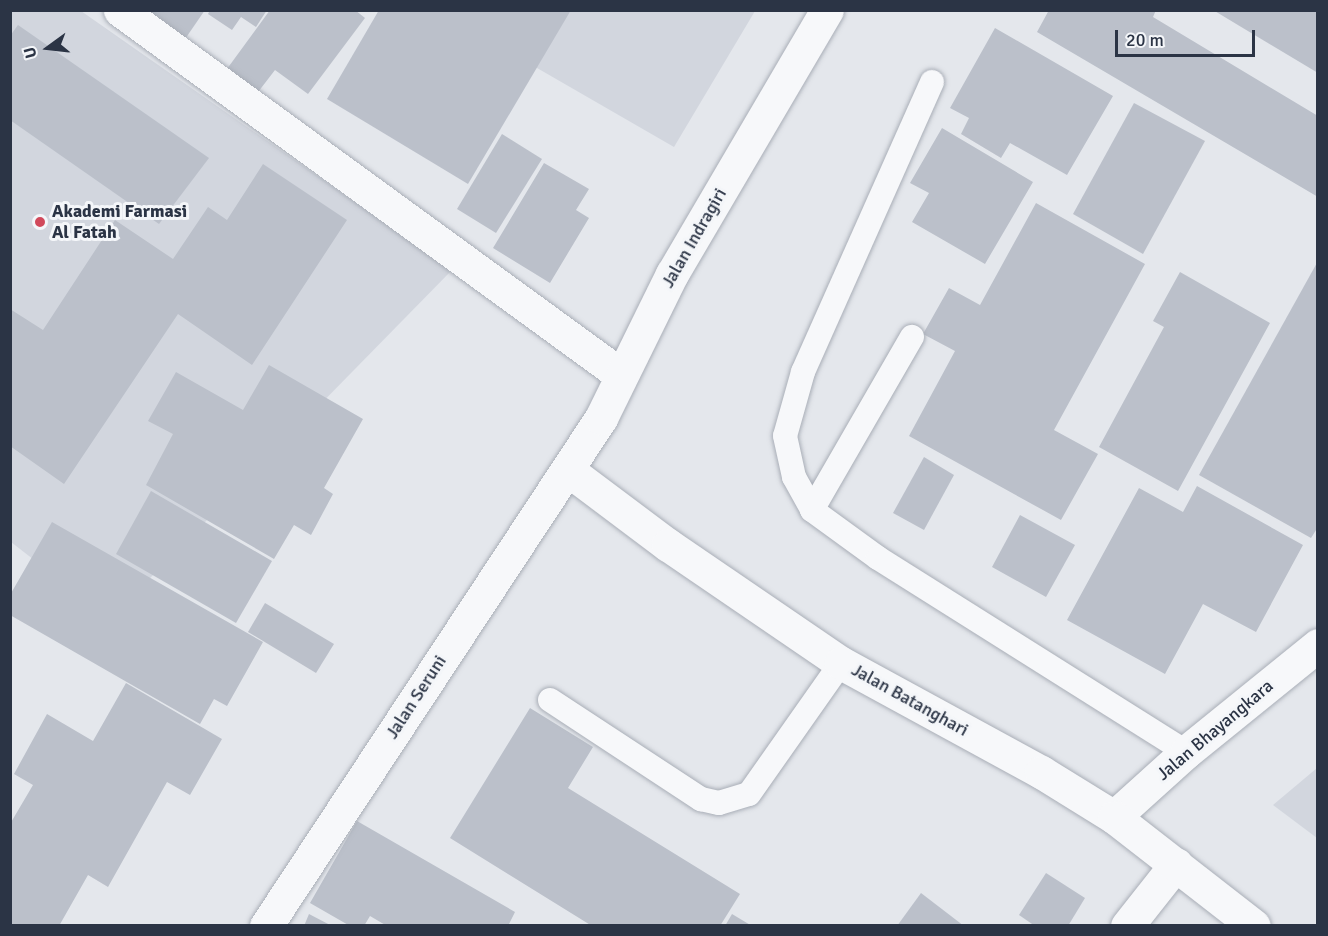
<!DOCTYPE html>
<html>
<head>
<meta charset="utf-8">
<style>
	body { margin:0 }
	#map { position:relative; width:1328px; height:936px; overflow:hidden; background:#e4e7ec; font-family:Signika,sans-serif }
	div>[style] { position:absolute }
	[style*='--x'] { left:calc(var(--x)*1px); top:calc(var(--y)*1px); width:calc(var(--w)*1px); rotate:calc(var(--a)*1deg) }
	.built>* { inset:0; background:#d2d6de }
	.building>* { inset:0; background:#bbc0ca }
	.roads { filter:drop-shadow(0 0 2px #a9aeb7) drop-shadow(0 0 2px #a9aeb7) }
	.service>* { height:24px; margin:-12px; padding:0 12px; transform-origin:12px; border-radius:12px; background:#f7f8fa }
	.minor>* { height:33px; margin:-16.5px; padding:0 16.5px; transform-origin:16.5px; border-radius:16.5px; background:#f7f8fa }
	.tertiary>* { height:33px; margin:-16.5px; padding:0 16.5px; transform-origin:16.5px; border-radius:16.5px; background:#f7f8fa }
	.dots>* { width:16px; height:16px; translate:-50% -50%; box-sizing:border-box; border:3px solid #f4f6f9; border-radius:50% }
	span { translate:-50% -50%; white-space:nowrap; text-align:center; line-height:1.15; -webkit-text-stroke:6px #f4f6f9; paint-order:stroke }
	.poi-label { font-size:18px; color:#2b3445; font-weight:700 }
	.left { translate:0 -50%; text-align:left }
	.street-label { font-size:18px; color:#2b3445 }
	.frame { position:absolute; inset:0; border:12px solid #2b3445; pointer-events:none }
	.north { position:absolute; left:18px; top:18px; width:60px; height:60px; -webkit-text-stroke:4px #f4f6f9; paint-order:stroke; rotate:255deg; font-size:16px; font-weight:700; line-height:24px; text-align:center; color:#2b3445 }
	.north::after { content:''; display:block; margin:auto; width:21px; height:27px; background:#2b3445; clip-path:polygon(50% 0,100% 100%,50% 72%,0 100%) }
	.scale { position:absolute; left:1115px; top:30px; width:140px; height:27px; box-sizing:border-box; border:3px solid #2b3445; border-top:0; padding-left:8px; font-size:18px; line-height:21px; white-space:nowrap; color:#2b3445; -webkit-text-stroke:4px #f4f6f9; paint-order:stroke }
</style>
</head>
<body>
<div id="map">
	<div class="built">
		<div style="clip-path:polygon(10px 11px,81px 11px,452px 270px,110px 619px,11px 542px)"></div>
		<div style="clip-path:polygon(438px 11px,755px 11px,674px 147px)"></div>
		<div style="clip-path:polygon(1317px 768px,1317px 838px,1273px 805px)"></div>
	</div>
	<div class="building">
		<div style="clip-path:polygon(137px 10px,205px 10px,183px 42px)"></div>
		<div style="clip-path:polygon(210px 10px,267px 10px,256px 27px,241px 17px,232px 30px,208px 14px)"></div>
		<div style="clip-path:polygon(270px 10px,355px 10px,365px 18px,308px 94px,275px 70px,255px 96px,224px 73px)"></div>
		<div style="clip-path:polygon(379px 10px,571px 10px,468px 184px,327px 99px)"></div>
		<div style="clip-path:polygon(1049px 10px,1156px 10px,1153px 17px,1318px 116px,1318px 197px,1037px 32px)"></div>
		<div style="clip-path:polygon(1213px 10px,1318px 10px,1318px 73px)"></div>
		<div style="clip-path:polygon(18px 25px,209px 158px,159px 224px,10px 120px,10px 36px)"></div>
		<div style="clip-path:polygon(995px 28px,1113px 96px,1067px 175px,1010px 143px,1001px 158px,961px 134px,969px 118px,950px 108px)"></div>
		<div style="clip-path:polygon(1134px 103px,1205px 141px,1143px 254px,1073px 214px)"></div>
		<div style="clip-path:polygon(942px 128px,1033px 182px,985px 264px,912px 222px,929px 193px,910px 183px)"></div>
		<div style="clip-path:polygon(502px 134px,542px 159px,496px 233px,457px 209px)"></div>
		<div style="clip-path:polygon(544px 163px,589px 189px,576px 210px,589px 218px,550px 283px,493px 248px)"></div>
		<div style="clip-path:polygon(263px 164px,347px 220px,252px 365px,178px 314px,64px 484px,10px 446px,10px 309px,43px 330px,115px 220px,173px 259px,208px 207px,227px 220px)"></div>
		<div style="clip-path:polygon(1036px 203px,1145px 264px,1054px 430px,1098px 454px,1061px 520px,909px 436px,955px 351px,923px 334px,949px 288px,980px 305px)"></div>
		<div style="clip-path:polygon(1318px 261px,1318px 527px,1311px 538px,1199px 475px)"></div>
		<div style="clip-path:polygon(1180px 272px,1270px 323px,1178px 491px,1099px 447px,1164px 327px,1153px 321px)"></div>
		<div style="clip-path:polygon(269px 365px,363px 419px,324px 488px,333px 494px,311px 535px,294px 525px,274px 559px,146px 485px,173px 434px,148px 421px,176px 372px,243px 410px)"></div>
		<div style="clip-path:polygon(924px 457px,954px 475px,924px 530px,893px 513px)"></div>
		<div style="clip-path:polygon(1197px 486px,1303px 545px,1256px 632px,1203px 604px,1165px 674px,1067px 620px,1139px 488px,1183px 512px)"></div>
		<div style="clip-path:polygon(151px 491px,272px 561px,236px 623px,116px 554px)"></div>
		<div style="clip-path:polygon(1020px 515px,1075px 545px,1046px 597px,992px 567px)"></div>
		<div style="clip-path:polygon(52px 522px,263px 642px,227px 706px,214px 699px,200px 724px,10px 615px,10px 595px)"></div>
		<div style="clip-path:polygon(265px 603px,334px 644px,316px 673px,248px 632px)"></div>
		<div style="clip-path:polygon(126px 683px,222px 739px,190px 795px,167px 782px,108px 887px,88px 875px,59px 926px,10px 926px,10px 824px,33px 785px,14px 774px,47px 714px,93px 741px)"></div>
		<div style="clip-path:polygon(530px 708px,593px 747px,568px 788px,740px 894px,720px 926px,592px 926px,450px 838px)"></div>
		<div style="clip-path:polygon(357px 821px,515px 912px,508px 926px,387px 926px,370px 916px,364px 926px,350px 926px,310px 903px)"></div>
		<div style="clip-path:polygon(1046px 873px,1085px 898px,1068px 926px,1035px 926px,1019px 915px)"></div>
		<div style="clip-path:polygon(921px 893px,964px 926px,897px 926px)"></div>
		<div style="clip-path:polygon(309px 914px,332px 926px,304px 926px)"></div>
		<div style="clip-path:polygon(732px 914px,752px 926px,725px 926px)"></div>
	</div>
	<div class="roads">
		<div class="service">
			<div style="--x:932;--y:82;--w:317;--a:114"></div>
			<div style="--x:803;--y:372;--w:66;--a:105.7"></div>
			<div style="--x:785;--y:436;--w:42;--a:77.6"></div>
			<div style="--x:794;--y:477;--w:38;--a:61"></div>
			<div style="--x:812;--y:510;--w:82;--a:36"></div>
			<div style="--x:878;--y:558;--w:364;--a:32.2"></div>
			<div style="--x:812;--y:510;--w:200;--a:-60"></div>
			<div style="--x:550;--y:700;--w:181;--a:33.3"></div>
			<div style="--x:701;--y:799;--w:18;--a:13"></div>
			<div style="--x:719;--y:803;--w:31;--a:-17"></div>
			<div style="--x:749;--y:794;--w:160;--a:-54.9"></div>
		</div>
		<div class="minor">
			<div style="--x:120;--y:10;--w:620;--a:36.07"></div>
			<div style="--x:1114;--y:817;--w:97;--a:-42.1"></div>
			<div style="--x:1186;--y:752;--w:170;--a:-39"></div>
			<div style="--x:1127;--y:926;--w:79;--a:-51.7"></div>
		</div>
		<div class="tertiary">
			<div style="--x:568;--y:470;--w:125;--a:36.9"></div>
			<div style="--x:668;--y:545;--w:209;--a:34.3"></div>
			<div style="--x:841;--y:663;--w:228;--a:28.6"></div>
			<div style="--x:1041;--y:772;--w:86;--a:31.7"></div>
			<div style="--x:1114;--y:817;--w:177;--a:37.9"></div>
			<div style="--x:266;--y:926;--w:609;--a:-56.6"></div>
			<div style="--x:601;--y:418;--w:161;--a:-63.8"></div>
			<div style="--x:672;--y:274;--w:306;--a:-59.6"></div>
		</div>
	</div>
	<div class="dots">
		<div style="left:40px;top:222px;background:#d1495b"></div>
	</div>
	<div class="poi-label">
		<span class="left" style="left:52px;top:222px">Akademi Farmasi<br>Al Fatah</span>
	</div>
	<div class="street-label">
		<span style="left:694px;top:238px;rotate:-60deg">Jalan Indragiri</span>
		<span style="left:416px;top:697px;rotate:-57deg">Jalan Seruni</span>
		<span style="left:910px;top:700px;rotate:29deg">Jalan Batanghari</span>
		<span style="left:1215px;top:730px;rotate:-40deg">Jalan Bhayangkara</span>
	</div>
	<div class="frame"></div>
	<div class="north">U</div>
	<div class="scale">20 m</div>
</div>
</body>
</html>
